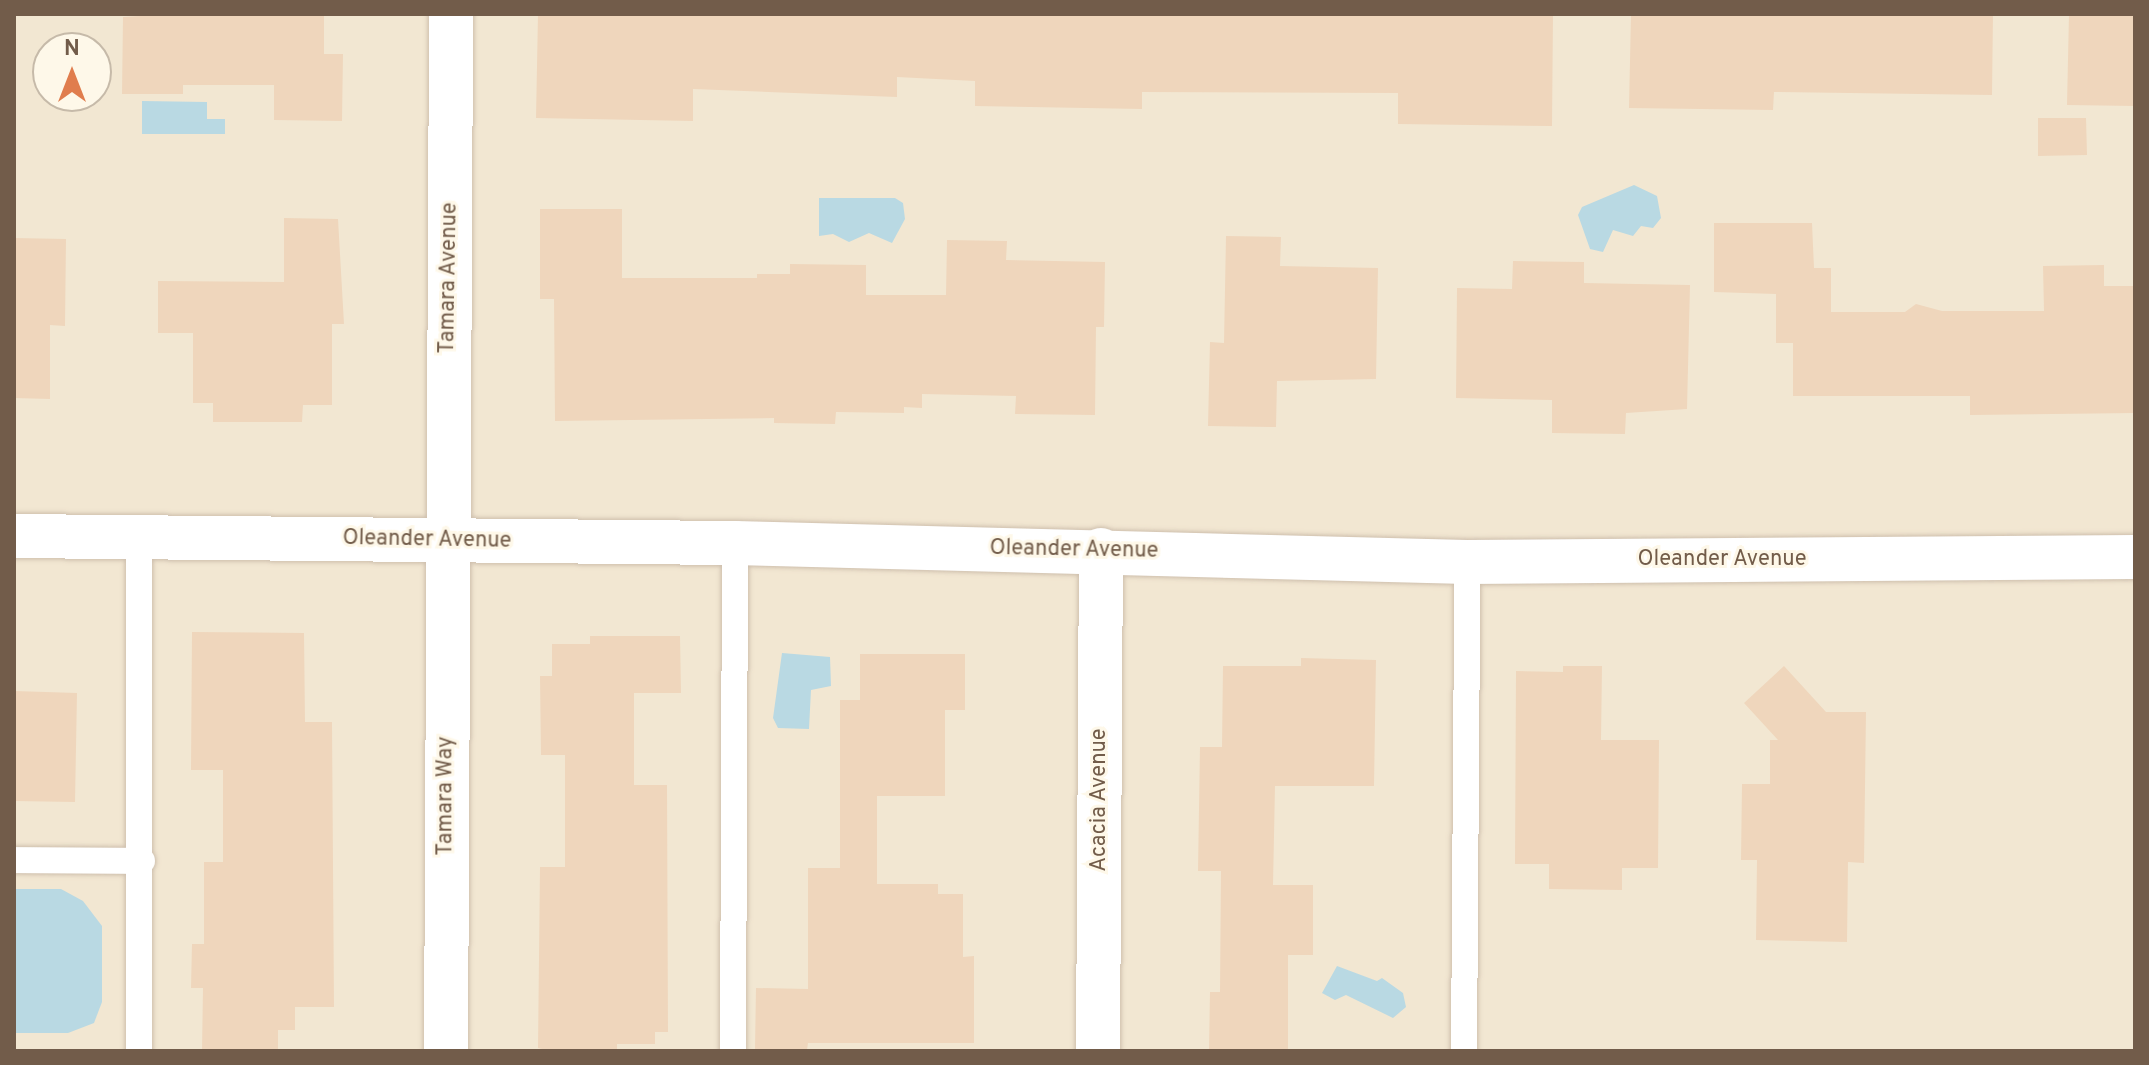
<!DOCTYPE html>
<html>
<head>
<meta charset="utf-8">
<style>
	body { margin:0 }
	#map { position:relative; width:2149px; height:1065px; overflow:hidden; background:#fbf4e3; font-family:Overpass,sans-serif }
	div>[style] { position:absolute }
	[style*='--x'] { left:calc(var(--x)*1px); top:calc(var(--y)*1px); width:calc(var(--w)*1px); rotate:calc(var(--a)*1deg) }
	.residential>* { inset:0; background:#f2e7d2 }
	.water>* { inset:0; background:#b9d9e3 }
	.building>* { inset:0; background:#efd6bc }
	.roads { filter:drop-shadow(0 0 2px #cebfad) drop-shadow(0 0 2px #cebfad) }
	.lane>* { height:26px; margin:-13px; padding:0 13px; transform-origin:13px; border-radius:13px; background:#fff }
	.street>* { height:44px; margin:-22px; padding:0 22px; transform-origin:22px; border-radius:22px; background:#fff }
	span { translate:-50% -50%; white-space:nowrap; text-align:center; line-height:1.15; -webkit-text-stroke:6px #fef8e9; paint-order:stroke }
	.street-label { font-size:22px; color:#725c4a }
	.frame { position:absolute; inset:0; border:16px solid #725c4a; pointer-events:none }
	.north { position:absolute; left:32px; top:32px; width:80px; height:80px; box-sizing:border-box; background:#fef8e9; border:2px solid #c6baa9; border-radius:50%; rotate:0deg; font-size:22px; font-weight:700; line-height:32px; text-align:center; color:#725c4a }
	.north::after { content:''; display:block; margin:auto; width:28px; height:36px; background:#e07d4d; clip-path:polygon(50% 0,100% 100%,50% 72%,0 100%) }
</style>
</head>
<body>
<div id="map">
	<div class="residential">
		<div style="clip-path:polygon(evenodd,14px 14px,2135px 14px,2135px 1051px,14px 1051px,14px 14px,48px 48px,96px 48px,96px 96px,48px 96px,48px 48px)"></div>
	</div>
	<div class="water">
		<div style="clip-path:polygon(142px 101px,207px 102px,207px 119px,225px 119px,225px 134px,142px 134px)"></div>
		<div style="clip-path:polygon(1634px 185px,1657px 196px,1661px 218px,1653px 228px,1641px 226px,1633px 236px,1613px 230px,1603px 252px,1590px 249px,1578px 215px,1582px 207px)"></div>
		<div style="clip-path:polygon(819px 198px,895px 198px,903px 203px,905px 219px,892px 243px,869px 233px,849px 242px,833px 234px,819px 236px)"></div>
		<div style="clip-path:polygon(782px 653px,830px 657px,831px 686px,811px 690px,809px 729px,778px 728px,773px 718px)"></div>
		<div style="clip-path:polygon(14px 889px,61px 889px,83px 901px,102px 926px,102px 1002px,94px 1023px,68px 1033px,14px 1033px)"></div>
		<div style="clip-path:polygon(1337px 966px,1377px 981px,1382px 978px,1403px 993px,1406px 1007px,1393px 1018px,1346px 995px,1335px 1000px,1322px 993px)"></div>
	</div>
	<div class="building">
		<div style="clip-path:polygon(171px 14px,324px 14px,324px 54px,343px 54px,342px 121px,274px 120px,274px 85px,183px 85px,183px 94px,122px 94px,123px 17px)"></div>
		<div style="clip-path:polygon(538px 14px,1553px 14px,1552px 126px,1398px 124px,1398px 93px,1142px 92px,1142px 109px,975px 106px,975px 81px,897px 77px,897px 97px,693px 89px,693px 121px,536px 118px)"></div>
		<div style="clip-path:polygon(1631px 14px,1993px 14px,1992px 95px,1774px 92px,1773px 110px,1629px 108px)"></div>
		<div style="clip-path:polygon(2069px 14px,2135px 14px,2135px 106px,2067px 105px)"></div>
		<div style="clip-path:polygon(2038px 118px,2086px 118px,2087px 155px,2038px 156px)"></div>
		<div style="clip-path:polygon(540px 209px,622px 209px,622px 278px,757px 278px,757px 274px,790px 274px,790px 264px,866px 265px,866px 295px,946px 295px,947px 240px,1007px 241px,1006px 260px,1105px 262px,1104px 327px,1096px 327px,1095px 415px,1015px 414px,1016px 396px,922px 394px,922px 408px,904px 407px,904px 413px,836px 412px,835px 424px,774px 423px,774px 418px,555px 421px,554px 299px,540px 299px)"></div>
		<div style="clip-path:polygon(284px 218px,338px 219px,344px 324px,332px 324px,332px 405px,303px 405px,302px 422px,213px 422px,213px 403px,193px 403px,193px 333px,158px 333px,158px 281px,284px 282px)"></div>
		<div style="clip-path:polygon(1714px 223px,1812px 223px,1814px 268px,1831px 268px,1831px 312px,1905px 312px,1916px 304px,1942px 311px,2044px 311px,2043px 266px,2104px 265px,2104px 286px,2135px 286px,2135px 413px,1970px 415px,1970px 396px,1793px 396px,1793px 343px,1776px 343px,1776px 294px,1714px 292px)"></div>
		<div style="clip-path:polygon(1226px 236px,1281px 237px,1280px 266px,1378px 268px,1376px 379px,1277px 381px,1276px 427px,1208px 426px,1210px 342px,1224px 343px)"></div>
		<div style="clip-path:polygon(14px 238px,66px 239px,65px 326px,50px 325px,50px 399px,14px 398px)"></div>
		<div style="clip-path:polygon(1513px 261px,1584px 262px,1584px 283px,1690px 285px,1687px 409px,1626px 413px,1625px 434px,1552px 433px,1552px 400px,1456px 398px,1457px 288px,1512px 289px)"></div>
		<div style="clip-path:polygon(192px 632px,304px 633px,305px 722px,332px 722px,334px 1007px,295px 1007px,295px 1030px,278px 1030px,278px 1051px,202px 1051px,203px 988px,191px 988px,192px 944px,204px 944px,204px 862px,223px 862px,223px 770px,191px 770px)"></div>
		<div style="clip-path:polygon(590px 636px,680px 636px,681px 693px,634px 693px,634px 785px,667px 785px,668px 1032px,655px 1032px,655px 1044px,617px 1044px,617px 1051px,550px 1051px,538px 1048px,540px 867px,565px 867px,565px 755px,541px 755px,540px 676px,552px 676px,552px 644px,590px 644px)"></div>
		<div style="clip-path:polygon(860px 654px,965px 654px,965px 710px,945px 710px,945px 796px,877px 796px,877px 884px,938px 884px,938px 894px,963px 894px,963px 957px,974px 956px,974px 1043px,808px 1043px,807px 1050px,755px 1049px,756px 988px,808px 989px,808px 868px,840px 868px,840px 700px,860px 700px)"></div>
		<div style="clip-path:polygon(1301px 658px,1376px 660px,1374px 786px,1275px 786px,1273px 885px,1313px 885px,1313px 955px,1288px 955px,1288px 1051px,1209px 1051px,1210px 992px,1220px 992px,1221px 871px,1198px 871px,1200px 747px,1222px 747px,1223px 666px,1301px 666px)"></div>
		<div style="clip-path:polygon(1563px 666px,1602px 666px,1601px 740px,1659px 740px,1658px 868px,1622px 868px,1622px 890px,1549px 889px,1549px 864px,1515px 864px,1516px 671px,1563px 672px)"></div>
		<div style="clip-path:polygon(1784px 666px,1826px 712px,1866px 712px,1864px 863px,1848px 862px,1847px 942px,1756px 940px,1757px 860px,1741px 860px,1742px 784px,1770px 784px,1770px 740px,1778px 740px,1744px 703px)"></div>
		<div style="clip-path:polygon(14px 691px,77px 693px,75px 802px,14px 801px)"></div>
	</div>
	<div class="roads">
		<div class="lane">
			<div style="--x:14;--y:860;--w:128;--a:0.4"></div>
			<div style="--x:139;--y:1051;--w:518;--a:-90"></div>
			<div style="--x:733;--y:1051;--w:508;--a:-89.77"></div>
			<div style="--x:1464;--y:1051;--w:489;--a:-89.6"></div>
		</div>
		<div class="street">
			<div style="--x:14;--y:536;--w:721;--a:0.56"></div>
			<div style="--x:735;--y:543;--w:732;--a:1.49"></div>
			<div style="--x:1467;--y:562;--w:668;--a:-0.43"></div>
			<div style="--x:446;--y:1051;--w:1037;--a:-89.72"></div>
			<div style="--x:1098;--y:1051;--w:501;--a:-89.66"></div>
		</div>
	</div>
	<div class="street-label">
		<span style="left:449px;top:278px;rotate:-89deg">Tamara Avenue</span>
		<span style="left:427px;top:540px;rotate:1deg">Oleander Avenue</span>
		<span style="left:1074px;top:550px;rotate:1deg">Oleander Avenue</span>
		<span style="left:1722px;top:560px">Oleander Avenue</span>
		<span style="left:446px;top:796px;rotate:-90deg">Tamara Way</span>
		<span style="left:1100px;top:800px;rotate:-90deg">Acacia Avenue</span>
	</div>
	<div class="frame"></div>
	<div class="north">N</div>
</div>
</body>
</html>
